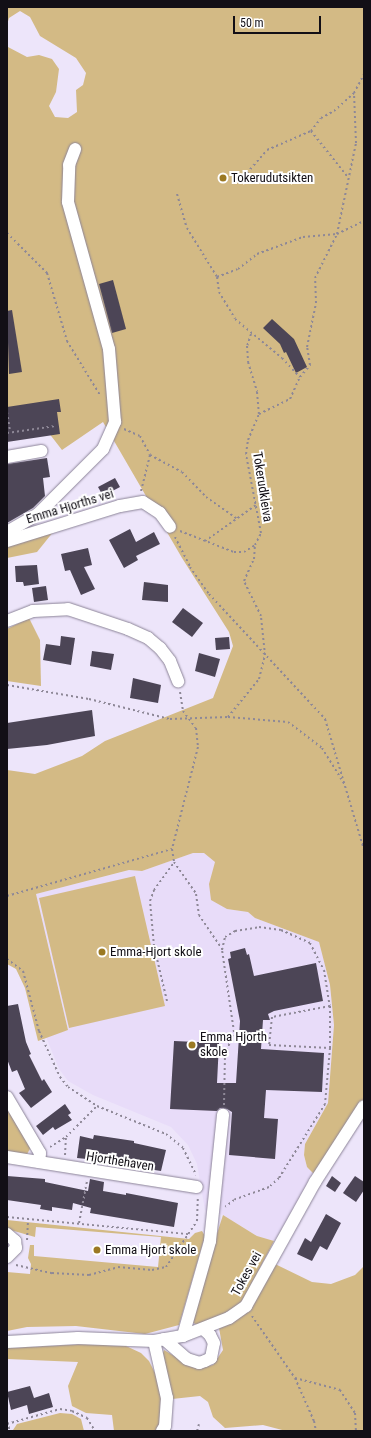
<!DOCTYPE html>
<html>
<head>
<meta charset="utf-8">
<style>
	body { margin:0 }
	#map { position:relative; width:371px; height:1438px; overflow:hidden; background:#ede5fa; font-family:"Roboto Condensed",sans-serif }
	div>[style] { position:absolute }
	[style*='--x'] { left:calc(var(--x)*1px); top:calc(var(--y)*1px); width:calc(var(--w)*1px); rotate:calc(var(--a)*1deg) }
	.built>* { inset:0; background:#e8dcf9 }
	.green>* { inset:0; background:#d3ba85 }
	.building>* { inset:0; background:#4c4556 }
	.path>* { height:2px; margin-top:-1px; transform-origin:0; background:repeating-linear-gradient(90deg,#8e8897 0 2px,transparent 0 5px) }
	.roads { filter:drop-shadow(0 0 1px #8c8498) drop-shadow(0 0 1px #8c8498) }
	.minor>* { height:12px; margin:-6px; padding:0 6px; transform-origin:6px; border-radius:6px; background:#fff }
	.dots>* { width:11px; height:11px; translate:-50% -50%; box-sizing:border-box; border:2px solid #fff; border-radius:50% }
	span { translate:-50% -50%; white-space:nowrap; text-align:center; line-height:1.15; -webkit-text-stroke:4px #fff; paint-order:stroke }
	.poi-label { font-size:13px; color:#120f16 }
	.left { translate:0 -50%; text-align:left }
	.street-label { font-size:13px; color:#120f16 }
	.frame { position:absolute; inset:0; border:8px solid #120f16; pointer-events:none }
	.scale { position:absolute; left:233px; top:16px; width:88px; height:18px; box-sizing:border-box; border:2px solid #120f16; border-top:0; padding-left:5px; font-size:12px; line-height:14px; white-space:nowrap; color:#120f16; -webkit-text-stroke:3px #fff; paint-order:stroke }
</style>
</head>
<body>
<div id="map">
	<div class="built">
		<div style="clip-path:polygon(193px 853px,204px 853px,215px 862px,214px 870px,227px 909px,248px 912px,255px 918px,319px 942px,330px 985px,334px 1025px,328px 1103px,305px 1144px,304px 1155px,307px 1167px,314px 1174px,274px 1241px,257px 1236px,223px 1215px,205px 1210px,197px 1164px,188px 1145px,171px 1127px,93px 1095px,68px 1081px,59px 1069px,46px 1037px,68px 1030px,36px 894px,130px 870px,142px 871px)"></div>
	</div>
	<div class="green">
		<div style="clip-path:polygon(7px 7px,364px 7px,364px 1100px,314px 1174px,307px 1167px,304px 1155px,305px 1144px,328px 1103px,334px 1025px,330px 985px,319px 942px,255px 918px,248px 912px,227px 909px,211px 900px,209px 884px,215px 862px,204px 853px,193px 853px,142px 871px,129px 870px,36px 894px,68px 1030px,38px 1041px,25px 988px,16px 969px,7px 964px,7px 770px,35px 774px,82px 756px,105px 741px,213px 698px,233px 646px,229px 632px,182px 558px,103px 422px,62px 450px,38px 419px,7px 426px,7px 43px,8px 47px,27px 57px,39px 55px,52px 59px,59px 69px,56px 92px,49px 106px,55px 117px,68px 118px,77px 112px,76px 90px,83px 85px,86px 73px,76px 58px,40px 36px,30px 17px,20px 11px,9px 18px,7px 25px)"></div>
		<div style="clip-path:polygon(54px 531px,37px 552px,7px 558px,7px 542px)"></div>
		<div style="clip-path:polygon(29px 618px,40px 640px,41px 686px,7px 681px,7px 629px)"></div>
		<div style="clip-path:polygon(135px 876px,165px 1006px,69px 1028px,39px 898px)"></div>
		<div style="clip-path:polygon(7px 1105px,31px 1147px,26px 1156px,7px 1154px)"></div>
		<div style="clip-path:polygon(223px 1215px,257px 1236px,274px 1241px,241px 1304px,227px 1314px,197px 1325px,192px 1322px,192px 1311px)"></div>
		<div style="clip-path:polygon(7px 1220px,189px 1239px,195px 1233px,202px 1231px,205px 1236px,179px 1325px,145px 1334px,76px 1326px,27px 1327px,7px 1331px,7px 1272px,30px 1274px,31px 1264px,28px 1258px,30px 1245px,34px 1245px,34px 1256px,158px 1267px,161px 1237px,36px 1227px,35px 1237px,7px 1229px)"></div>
		<div style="clip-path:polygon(273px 1263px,312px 1282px,331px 1284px,355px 1275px,364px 1266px,364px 1431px,286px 1431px,263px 1425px,225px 1428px,213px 1417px,208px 1402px,200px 1396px,172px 1399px,163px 1353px,164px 1350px,195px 1368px,213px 1365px,223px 1350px,219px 1328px,244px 1315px,255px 1302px)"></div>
		<div style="clip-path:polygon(86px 1344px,126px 1346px,141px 1353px,149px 1361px,157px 1377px,161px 1396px,160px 1424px,157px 1431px,114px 1431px,112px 1415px,86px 1413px,72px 1406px,68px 1386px,78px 1362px,7px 1359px,7px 1348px)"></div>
		<div style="clip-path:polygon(60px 1413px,72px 1414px,81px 1419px,84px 1431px,13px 1430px,17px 1424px)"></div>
	</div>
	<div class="building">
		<div style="clip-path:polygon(113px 280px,126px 329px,112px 333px,99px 284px)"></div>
		<div style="clip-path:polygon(12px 310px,22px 372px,9px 374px,7px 311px)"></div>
		<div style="clip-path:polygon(272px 319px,294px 339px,307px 367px,296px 373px,286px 352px,284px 353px,280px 344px,263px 328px)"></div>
		<div style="clip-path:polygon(59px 399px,61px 412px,57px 412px,60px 434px,7px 442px,7px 407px)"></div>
		<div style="clip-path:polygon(47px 458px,50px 477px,43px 478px,45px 496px,33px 508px,7px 523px,7px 464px)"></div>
		<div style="clip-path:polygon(115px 478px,120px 487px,103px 496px,98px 487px)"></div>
		<div style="clip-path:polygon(130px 529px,136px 542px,154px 532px,160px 544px,136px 556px,138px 560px,124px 568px,109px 540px)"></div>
		<div style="clip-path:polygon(88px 548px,92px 565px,84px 567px,95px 589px,81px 595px,70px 570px,65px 571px,61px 554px)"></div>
		<div style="clip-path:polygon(37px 565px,39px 584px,24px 586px,23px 582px,16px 582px,15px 566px)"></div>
		<div style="clip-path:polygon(144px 582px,168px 585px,168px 602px,142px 600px)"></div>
		<div style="clip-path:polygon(46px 586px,48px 600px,34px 602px,32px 588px)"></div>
		<div style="clip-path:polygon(183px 608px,203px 623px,192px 637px,172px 622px)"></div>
		<div style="clip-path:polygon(61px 636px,75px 638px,71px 665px,43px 660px,46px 644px,60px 646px)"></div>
		<div style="clip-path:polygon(229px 637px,230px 649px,216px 650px,215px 638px)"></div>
		<div style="clip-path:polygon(92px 651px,114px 654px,111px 670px,90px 666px)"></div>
		<div style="clip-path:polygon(199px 653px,220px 659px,215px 677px,195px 671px)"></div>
		<div style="clip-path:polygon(133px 678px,161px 685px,158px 703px,130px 698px)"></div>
		<div style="clip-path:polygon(92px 710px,95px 736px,47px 745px,7px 749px,7px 723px)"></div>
		<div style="clip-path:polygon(245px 948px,247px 955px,249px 954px,254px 976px,316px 963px,323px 1001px,274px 1011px,268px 1014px,270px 1020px,263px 1020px,261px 1049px,324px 1053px,322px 1092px,266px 1090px,264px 1118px,278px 1119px,275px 1159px,229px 1155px,232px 1112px,227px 1109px,220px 1108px,217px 1111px,170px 1109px,174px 1041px,219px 1043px,217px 1083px,236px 1083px,240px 1021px,228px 959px,231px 958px,230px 952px)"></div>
		<div style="clip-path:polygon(18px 1004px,26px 1042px,31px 1054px,29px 1055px,42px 1081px,44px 1079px,52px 1092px,31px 1108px,19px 1093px,25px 1089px,17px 1070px,12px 1072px,7px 1059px,7px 1006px)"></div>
		<div style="clip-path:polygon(65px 1104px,71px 1113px,68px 1115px,72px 1120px,55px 1130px,53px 1127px,43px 1135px,36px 1126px)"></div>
		<div style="clip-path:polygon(94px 1135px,134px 1141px,134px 1143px,166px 1150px,161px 1171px,116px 1164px,116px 1162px,77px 1158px,80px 1136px,93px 1139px)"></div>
		<div style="clip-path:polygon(7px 1176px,45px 1179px,45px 1182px,88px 1191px,90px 1179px,104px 1182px,103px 1191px,126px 1195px,126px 1193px,178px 1203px,174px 1227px,90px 1213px,91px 1208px,73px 1203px,72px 1210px,52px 1207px,52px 1211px,40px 1209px,41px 1205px,7px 1200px)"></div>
		<div style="clip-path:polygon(332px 1176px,341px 1183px,335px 1192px,326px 1186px)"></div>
		<div style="clip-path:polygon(355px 1176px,364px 1182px,364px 1190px,356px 1202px,343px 1193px)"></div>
		<div style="clip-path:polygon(326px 1214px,341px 1223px,327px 1250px,320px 1246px,312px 1261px,297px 1254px,305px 1238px,311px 1242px)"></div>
		<div style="clip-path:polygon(30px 1386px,34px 1398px,49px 1393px,53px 1407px,29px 1414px,27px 1405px,11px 1410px,7px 1392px)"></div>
	</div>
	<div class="path">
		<div style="--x:311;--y:131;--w:16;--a:-52"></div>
		<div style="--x:321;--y:118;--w:15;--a:-28"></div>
		<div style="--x:334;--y:111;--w:27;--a:-42"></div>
		<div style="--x:237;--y:181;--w:13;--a:-39"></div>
		<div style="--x:247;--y:173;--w:30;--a:-49"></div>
		<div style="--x:267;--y:150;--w:48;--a:-23.4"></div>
		<div style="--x:311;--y:131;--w:58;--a:51.3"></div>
		<div style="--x:177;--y:194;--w:35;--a:74"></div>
		<div style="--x:187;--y:228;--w:57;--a:58.5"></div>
		<div style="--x:217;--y:277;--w:15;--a:82"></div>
		<div style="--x:219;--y:292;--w:31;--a:59"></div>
		<div style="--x:235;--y:319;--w:61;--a:39.7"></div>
		<div style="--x:282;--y:358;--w:26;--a:47"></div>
		<div style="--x:7;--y:233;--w:57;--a:45"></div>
		<div style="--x:47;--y:273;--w:71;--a:73.6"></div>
		<div style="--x:67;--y:341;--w:63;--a:58.6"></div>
		<div style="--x:217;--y:277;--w:22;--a:-21"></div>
		<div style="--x:238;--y:269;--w:24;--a:-38"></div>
		<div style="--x:257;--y:254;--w:49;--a:-20.3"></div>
		<div style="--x:303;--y:237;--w:34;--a:-5"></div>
		<div style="--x:337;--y:234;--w:30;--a:-26"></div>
		<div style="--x:251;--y:334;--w:13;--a:108"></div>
		<div style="--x:247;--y:346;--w:16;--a:86"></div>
		<div style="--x:248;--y:362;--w:31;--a:73"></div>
		<div style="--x:257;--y:392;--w:22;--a:85"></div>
		<div style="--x:7;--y:412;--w:20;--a:81"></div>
		<div style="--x:124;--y:429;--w:17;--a:24"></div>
		<div style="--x:140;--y:436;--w:21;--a:62"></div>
		<div style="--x:150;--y:455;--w:37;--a:104"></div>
		<div style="--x:7;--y:433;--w:49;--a:-8.1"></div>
		<div style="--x:150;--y:455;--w:36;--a:28"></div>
		<div style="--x:182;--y:472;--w:35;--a:46"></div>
		<div style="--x:206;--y:497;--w:37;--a:35"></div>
		<div style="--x:180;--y:531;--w:58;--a:21.3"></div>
		<div style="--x:234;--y:552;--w:10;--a:0"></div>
		<div style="--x:244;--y:552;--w:13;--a:-32"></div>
		<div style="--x:255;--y:545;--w:13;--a:-63"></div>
		<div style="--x:261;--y:533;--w:80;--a:-100.8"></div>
		<div style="--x:246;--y:454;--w:14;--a:-82"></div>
		<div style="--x:248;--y:440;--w:28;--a:-67"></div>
		<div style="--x:259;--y:414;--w:34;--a:-26"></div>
		<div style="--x:290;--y:399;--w:24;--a:-66"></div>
		<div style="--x:300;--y:377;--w:16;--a:-50"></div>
		<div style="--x:310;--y:365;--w:18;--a:-99"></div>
		<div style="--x:307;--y:347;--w:45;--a:-78.4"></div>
		<div style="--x:316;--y:303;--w:25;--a:-92"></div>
		<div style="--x:315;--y:278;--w:49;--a:-63.4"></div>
		<div style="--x:337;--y:234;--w:93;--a:-78.2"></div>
		<div style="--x:356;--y:143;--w:50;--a:-92.3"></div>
		<div style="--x:354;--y:93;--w:21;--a:-62"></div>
		<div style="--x:175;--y:537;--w:34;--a:63"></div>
		<div style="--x:190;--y:567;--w:33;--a:55"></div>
		<div style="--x:209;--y:594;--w:171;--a:47.1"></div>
		<div style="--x:325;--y:719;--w:137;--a:73.4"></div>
		<div style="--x:205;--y:541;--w:62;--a:-35.2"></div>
		<div style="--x:7;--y:685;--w:83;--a:9.7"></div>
		<div style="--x:89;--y:699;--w:83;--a:13.9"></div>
		<div style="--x:170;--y:719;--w:58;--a:-2"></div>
		<div style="--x:228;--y:717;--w:60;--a:4.8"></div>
		<div style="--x:288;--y:722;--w:43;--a:37.4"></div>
		<div style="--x:322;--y:748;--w:44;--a:58.1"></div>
		<div style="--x:180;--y:692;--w:19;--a:81"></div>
		<div style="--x:183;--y:711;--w:21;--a:53"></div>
		<div style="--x:196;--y:728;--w:19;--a:84"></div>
		<div style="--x:198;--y:747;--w:105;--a:104.3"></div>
		<div style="--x:172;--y:849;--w:13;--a:81"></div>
		<div style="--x:174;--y:862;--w:39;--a:55"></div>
		<div style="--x:196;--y:894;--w:21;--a:82"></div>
		<div style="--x:199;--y:915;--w:41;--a:55.9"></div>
		<div style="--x:228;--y:717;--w:49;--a:-50.8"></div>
		<div style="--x:259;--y:679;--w:25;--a:-76"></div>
		<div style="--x:265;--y:655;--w:39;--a:-96"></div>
		<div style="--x:261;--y:616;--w:39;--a:-116"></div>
		<div style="--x:244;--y:581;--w:24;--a:-66"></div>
		<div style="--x:254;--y:559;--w:14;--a:-86"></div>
		<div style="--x:7;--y:896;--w:172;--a:-15.9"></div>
		<div style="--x:7;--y:959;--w:20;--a:37"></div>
		<div style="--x:23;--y:971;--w:62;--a:75.1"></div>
		<div style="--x:39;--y:1031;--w:51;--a:65.5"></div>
		<div style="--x:60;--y:1077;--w:13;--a:51"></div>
		<div style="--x:68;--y:1087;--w:35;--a:33"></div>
		<div style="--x:97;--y:1106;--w:74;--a:22.1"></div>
		<div style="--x:166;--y:1134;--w:22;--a:39"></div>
		<div style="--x:183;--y:1148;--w:30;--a:64"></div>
		<div style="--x:167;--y:1001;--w:57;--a:-103.3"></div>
		<div style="--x:154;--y:946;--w:45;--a:-95.1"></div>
		<div style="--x:150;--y:901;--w:12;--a:-70"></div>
		<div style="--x:154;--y:890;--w:34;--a:-54"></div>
		<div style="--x:330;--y:1006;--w:59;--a:169.3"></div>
		<div style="--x:272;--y:1017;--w:28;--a:96"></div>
		<div style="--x:269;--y:1045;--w:61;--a:2.8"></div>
		<div style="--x:224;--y:1105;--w:50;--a:-88.9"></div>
		<div style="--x:225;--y:1055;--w:25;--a:-69"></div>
		<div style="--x:234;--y:1032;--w:83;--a:-98.3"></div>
		<div style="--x:222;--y:950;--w:13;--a:-77"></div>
		<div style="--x:225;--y:937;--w:12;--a:-31"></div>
		<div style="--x:235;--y:931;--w:24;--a:-9"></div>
		<div style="--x:259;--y:927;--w:22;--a:8"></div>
		<div style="--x:281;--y:930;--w:32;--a:24"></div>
		<div style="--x:310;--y:943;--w:30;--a:63"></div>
		<div style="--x:324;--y:970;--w:36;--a:81"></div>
		<div style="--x:330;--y:1006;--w:42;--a:90"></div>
		<div style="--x:330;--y:1048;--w:56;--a:95.1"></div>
		<div style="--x:325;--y:1104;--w:87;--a:121.9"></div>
		<div style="--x:279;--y:1178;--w:13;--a:138"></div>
		<div style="--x:269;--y:1187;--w:37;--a:160"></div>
		<div style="--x:234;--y:1200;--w:11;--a:142"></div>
		<div style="--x:50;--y:1147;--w:19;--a:-32"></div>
		<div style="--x:66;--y:1137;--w:44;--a:-45"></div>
		<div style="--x:65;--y:1155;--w:18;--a:-87"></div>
		<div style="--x:7;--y:1217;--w:182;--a:5.4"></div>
		<div style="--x:79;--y:1223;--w:43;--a:-79.2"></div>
		<div style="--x:27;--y:1240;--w:21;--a:-87"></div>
		<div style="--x:16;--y:1265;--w:37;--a:13"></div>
		<div style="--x:52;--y:1273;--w:37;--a:3"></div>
		<div style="--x:89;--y:1275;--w:30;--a:-15"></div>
		<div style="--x:118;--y:1267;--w:34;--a:5"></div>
		<div style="--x:152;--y:1270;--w:14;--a:-12"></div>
		<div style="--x:166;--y:1267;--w:55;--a:-56"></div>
		<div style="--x:197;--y:1221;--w:23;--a:-88"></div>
		<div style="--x:252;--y:1316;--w:75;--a:55.3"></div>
		<div style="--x:295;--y:1378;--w:47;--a:66.2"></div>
		<div style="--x:314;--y:1421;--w:10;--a:79"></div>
		<div style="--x:295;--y:1378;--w:47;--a:14.9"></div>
		<div style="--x:340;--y:1390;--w:27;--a:57"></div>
		<div style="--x:355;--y:1413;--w:18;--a:87"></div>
		<div style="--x:7;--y:1422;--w:9;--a:72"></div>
		<div style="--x:7;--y:1424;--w:55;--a:-15.8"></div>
		<div style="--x:60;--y:1409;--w:12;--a:9"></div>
		<div style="--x:72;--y:1411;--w:17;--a:25"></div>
		<div style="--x:87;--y:1418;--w:15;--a:58"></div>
		<div style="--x:197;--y:1431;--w:7;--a:-74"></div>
	</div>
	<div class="roads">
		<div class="minor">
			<div style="--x:7;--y:457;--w:35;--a:-10"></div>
			<div style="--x:7;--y:532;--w:36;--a:-30"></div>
			<div style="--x:38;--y:514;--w:92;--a:-45"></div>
			<div style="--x:103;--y:449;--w:30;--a:-66"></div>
			<div style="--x:115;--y:422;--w:73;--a:-94.7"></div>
			<div style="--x:109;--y:349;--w:153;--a:-105.6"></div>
			<div style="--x:68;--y:202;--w:37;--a:-88"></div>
			<div style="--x:69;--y:165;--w:17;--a:-69"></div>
			<div style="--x:7;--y:541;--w:118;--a:-17.2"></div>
			<div style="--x:120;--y:506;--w:23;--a:-10"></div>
			<div style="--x:143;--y:502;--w:20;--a:33"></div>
			<div style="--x:160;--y:513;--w:17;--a:54"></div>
			<div style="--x:7;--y:621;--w:28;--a:-21"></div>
			<div style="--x:33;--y:611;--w:35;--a:-3"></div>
			<div style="--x:68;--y:609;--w:63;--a:18.4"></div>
			<div style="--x:128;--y:629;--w:22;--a:24"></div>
			<div style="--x:148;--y:638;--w:16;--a:40"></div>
			<div style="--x:160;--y:648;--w:16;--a:52"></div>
			<div style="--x:170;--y:661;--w:22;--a:68"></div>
			<div style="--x:7;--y:1097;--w:65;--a:59.5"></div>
			<div style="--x:40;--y:1153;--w:9;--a:96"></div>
			<div style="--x:7;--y:1157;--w:192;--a:9"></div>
			<div style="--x:7;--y:1234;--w:11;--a:41"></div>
			<div style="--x:15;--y:1241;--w:7;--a:82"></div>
			<div style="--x:16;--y:1248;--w:13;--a:135"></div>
			<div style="--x:183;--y:1336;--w:99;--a:-74.1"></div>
			<div style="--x:210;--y:1241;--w:127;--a:-84.1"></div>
			<div style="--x:164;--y:1339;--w:30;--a:41"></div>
			<div style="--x:187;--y:1359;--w:13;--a:18"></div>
			<div style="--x:199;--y:1363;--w:6;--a:-18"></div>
			<div style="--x:205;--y:1361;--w:7;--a:-27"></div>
			<div style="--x:211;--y:1358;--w:15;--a:-79"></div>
			<div style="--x:214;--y:1343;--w:9;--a:-117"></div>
			<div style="--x:210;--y:1335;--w:9;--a:-139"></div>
			<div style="--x:154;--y:1341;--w:58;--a:77.2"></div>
			<div style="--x:167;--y:1398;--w:28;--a:94"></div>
			<div style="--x:165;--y:1426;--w:6;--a:121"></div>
			<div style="--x:7;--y:1342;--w:71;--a:-3.2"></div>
			<div style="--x:78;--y:1338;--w:76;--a:2.3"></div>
			<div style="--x:154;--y:1341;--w:29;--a:-10"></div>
			<div style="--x:183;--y:1336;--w:49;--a:-21.4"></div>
			<div style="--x:229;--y:1318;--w:21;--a:-35"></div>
			<div style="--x:246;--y:1306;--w:142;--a:-60.9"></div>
			<div style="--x:315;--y:1182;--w:90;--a:-57.2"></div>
		</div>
	</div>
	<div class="dots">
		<div style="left:223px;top:178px;background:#9b7923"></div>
		<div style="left:102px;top:952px;background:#9b7923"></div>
		<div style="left:192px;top:1045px;background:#9b7923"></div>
		<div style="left:97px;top:1250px;background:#9b7923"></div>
	</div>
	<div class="poi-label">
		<span class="left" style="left:231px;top:178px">Tokerudutsikten</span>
		<span class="left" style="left:110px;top:952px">Emma-Hjort skole</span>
		<span class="left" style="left:200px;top:1045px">Emma Hjorth<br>skole</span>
		<span class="left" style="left:105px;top:1250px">Emma Hjort skole</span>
	</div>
	<div class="street-label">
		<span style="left:262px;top:487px;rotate:81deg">Tokerudkleiva</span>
		<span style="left:70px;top:507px;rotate:-17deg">Emma Hjorths vei</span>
		<span style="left:120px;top:1162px;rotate:9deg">Hjorthehaven</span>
		<span style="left:247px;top:1274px;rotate:-61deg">Tokes vei</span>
	</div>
	<div class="frame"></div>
	<div class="scale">50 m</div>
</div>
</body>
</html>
